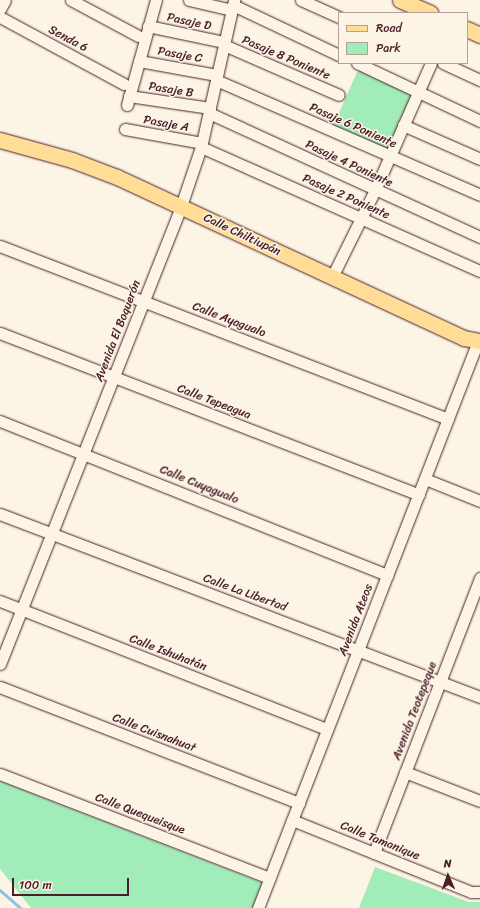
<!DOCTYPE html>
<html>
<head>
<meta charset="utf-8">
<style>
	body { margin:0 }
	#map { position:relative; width:480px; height:908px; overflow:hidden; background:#fcf5e5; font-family:Sriracha,sans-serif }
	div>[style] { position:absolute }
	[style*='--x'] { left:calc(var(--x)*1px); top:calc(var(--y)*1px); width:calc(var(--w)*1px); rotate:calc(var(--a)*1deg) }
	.green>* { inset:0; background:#a2ecba }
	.stream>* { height:2.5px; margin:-1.25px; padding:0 1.25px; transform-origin:1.25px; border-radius:1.25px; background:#84c5e5 }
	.roads { filter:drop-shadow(0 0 1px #4a1f2b) drop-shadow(0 0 1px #4a1f2b) }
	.minor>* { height:11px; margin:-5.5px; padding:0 5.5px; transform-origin:5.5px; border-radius:5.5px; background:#fcf5e5 }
	.major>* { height:15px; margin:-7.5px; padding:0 7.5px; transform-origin:7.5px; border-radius:7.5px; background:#ffdd96 }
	span { translate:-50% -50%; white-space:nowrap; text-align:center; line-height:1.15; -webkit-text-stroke:3px #fcf5e5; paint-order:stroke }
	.street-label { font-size:12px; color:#4a1f2b }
	.legend { position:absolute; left:338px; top:12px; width:130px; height:52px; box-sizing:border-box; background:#fcf5e5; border:1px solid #b59f9b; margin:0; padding:5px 7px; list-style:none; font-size:12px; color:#4a1f2b }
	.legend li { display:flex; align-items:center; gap:8px; height:20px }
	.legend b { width:20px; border:1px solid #b59f9b }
	.north { position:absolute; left:428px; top:856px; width:40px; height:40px; -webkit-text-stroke:3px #fcf5e5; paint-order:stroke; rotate:358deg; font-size:11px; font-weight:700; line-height:16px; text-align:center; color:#4a1f2b }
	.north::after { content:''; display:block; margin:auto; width:14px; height:18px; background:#4a1f2b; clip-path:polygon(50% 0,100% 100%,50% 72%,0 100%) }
	.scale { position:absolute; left:12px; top:878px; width:117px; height:18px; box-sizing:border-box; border:2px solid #4a1f2b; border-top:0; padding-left:5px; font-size:12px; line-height:14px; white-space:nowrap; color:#4a1f2b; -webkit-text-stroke:3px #fcf5e5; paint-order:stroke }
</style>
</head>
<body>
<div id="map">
	<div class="green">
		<div style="clip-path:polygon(358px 70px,413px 94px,388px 150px,333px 126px)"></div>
		<div style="clip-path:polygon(0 781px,263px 883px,253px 908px,31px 908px,0 869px)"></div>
		<div style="clip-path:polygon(375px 867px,469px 902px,480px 902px,480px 908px,359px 908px)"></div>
	</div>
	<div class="stream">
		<div style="--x:0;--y:890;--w:28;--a:41"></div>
	</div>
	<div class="roads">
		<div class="minor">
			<div style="--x:71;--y:0;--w:76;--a:28.2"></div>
			<div style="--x:189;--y:0;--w:44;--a:13.1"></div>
			<div style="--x:301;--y:0;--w:42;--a:24.1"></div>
			<div style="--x:233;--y:5;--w:117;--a:25.3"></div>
			<div style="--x:0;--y:9;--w:10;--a:-61"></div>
			<div style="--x:0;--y:17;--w:141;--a:28.4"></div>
			<div style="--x:148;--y:26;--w:78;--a:11.9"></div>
			<div style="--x:224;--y:45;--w:125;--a:23.5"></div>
			<div style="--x:139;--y:61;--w:79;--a:10.2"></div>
			<div style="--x:357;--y:63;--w:136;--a:25.2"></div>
			<div style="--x:443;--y:63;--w:41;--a:24.7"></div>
			<div style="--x:216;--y:80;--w:288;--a:23.5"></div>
			<div style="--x:129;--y:96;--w:82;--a:8.4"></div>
			<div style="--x:127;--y:105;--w:109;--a:-74.6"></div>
			<div style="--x:209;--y:113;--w:298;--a:24.6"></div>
			<div style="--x:403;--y:125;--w:84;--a:23.8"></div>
			<div style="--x:125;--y:129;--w:78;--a:10.3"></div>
			<div style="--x:201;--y:147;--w:305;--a:24"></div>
			<div style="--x:0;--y:246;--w:480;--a:21.1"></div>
			<div style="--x:332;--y:277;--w:97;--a:-63.7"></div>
			<div style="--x:375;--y:190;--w:139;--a:-66.2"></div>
			<div style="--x:0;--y:333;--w:449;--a:21.1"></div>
			<div style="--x:0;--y:421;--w:417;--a:21.7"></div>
			<div style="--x:425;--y:479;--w:59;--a:21.8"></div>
			<div style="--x:0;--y:514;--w:514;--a:20.87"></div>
			<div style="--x:0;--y:601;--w:351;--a:21.4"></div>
			<div style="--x:0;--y:664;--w:492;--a:-68.4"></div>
			<div style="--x:181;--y:206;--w:62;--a:-71.3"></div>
			<div style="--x:201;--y:147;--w:151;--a:-77.3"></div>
			<div style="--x:0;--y:687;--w:321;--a:21.2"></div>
			<div style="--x:405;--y:772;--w:80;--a:21.1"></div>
			<div style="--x:0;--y:774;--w:289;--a:21.1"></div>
			<div style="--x:292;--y:820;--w:193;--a:21.9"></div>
			<div style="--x:471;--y:892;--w:9;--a:0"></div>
			<div style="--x:374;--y:853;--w:295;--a:-68.9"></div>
			<div style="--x:258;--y:908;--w:608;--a:-68.79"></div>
		</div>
		<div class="major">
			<div style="--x:400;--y:0;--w:33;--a:23"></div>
			<div style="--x:467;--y:29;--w:14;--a:25"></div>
			<div style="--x:0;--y:140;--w:75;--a:15.5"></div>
			<div style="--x:72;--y:160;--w:48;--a:20.7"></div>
			<div style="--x:117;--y:177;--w:383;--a:24.9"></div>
			<div style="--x:464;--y:338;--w:16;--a:11"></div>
		</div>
	</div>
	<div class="street-label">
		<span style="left:189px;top:22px;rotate:12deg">Pasaje D</span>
		<span style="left:68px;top:39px;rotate:28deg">Senda 6</span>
		<span style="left:180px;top:55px;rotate:10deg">Pasaje C</span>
		<span style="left:286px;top:58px;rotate:23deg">Pasaje 8 Poniente</span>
		<span style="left:171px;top:90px;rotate:9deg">Pasaje B</span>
		<span style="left:166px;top:124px;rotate:10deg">Pasaje A</span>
		<span style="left:353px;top:126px;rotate:24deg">Pasaje 6 Poniente</span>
		<span style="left:349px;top:164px;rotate:25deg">Pasaje 4 Poniente</span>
		<span style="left:346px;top:197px;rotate:24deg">Pasaje 2 Poniente</span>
		<span style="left:242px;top:235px;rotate:25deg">Calle Chiltiupán</span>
		<span style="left:229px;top:320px;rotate:21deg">Calle Ayagualo</span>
		<span style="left:118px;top:331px;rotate:-69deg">Avenida El Boquerón</span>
		<span style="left:214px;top:402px;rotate:21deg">Calle Tepeagua</span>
		<span style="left:199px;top:485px;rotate:22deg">Calle Cuyagualo</span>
		<span style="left:245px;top:593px;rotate:20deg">Calle La Libertad</span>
		<span style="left:356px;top:620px;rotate:-69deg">Avenida Ateos</span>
		<span style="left:168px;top:653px;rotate:21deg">Calle Ishuhatán</span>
		<span style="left:415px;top:711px;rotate:-69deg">Avenida Teotepeque</span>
		<span style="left:154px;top:733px;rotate:21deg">Calle Cuisnahuat</span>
		<span style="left:140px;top:814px;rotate:21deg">Calle Quequeisque</span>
		<span style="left:380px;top:841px;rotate:22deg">Calle Tamanique</span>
	</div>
	<ul class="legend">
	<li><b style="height:5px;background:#ffdd96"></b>Road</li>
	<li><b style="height:11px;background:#a2ecba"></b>Park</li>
	</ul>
	<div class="north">N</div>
	<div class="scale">100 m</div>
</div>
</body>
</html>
